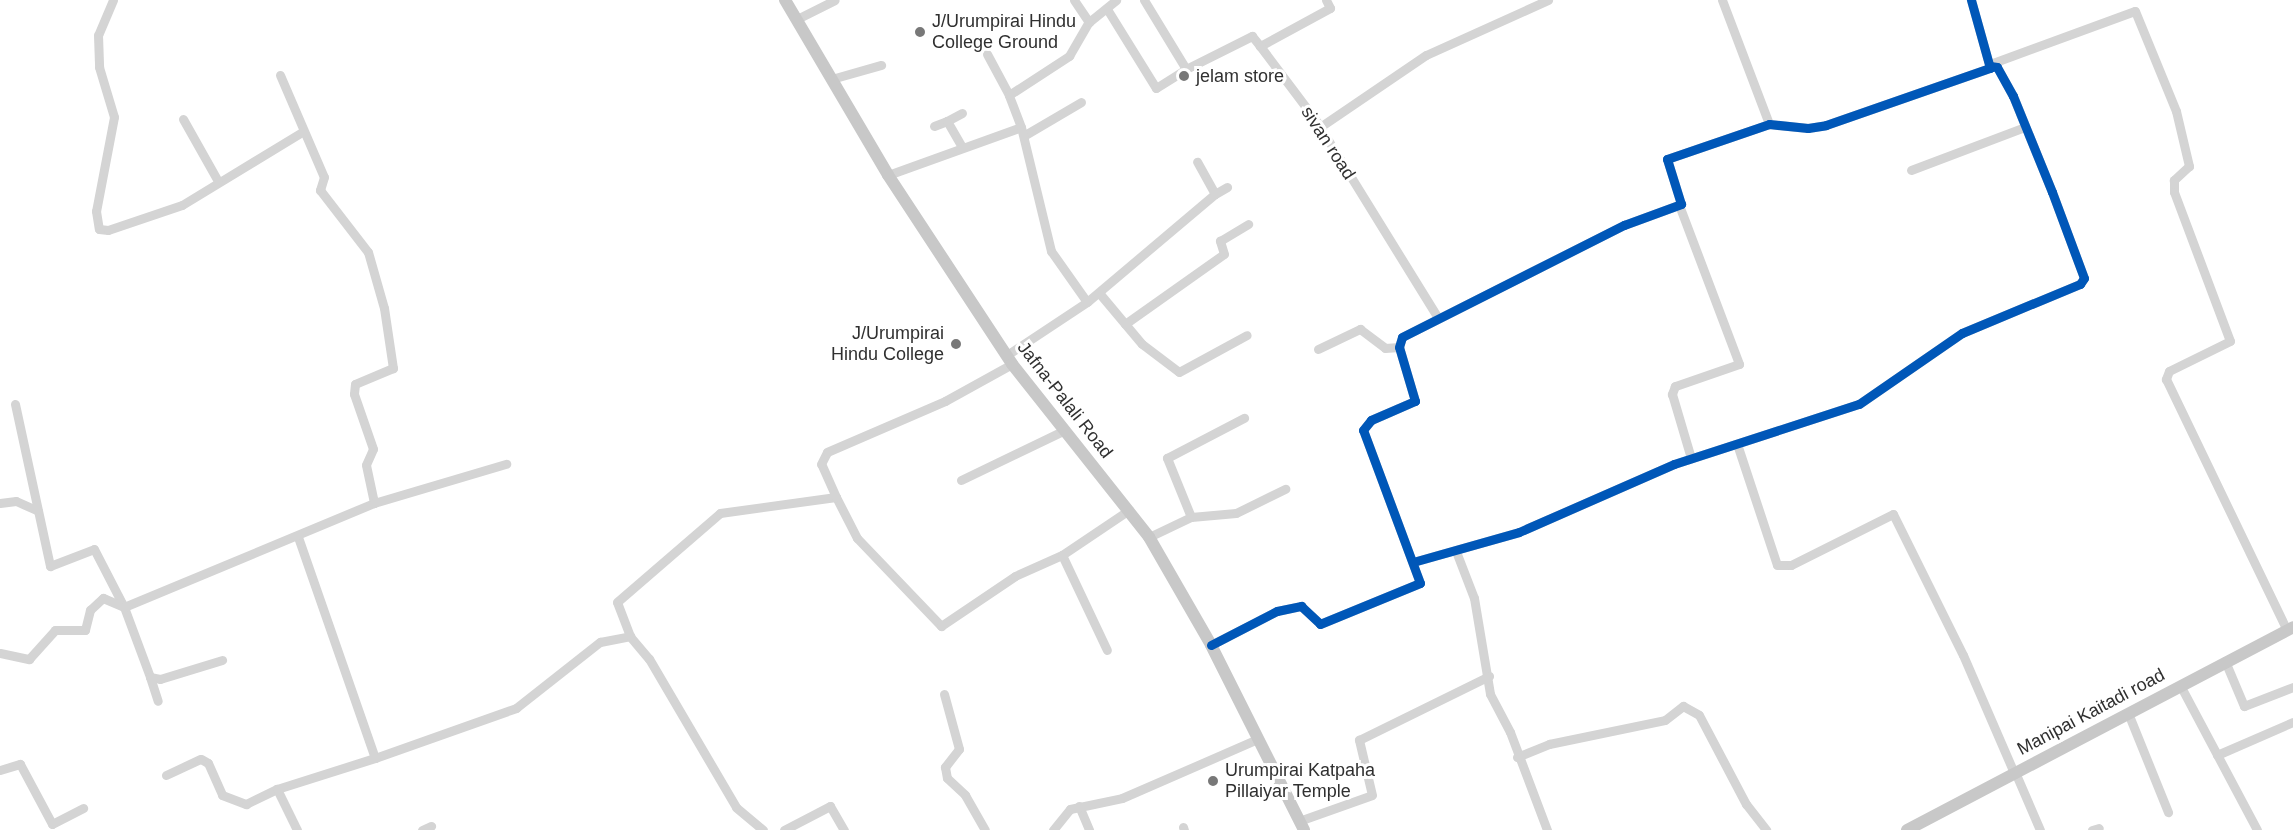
<!DOCTYPE html>
<html>
<head>
<meta charset="utf-8">
<style>
	body { margin:0 }
	#map { position:relative; width:2293px; height:830px; overflow:hidden; background:#fff; font-family:Arial,sans-serif }
	div>[style] { position:absolute }
	[style*='--x'] { left:calc(var(--x)*1px); top:calc(var(--y)*1px); width:calc(var(--w)*1px); rotate:calc(var(--a)*1deg) }
	.minor>* { height:9px; margin:-4.5px; padding:0 4.5px; transform-origin:4.5px; border-radius:4.5px; background:#d4d4d4 }
	.major>* { height:12px; margin:-6px; padding:0 6px; transform-origin:6px; border-radius:6px; background:#c8c8c8 }
	.cycleway>* { height:9px; margin:-4.5px; padding:0 4.5px; transform-origin:4.5px; border-radius:4.5px; background:#0057b8 }
	.dots>* { width:16px; height:16px; translate:-50% -50%; box-sizing:border-box; border:3px solid #fff; border-radius:50% }
	span { translate:-50% -50%; white-space:nowrap; text-align:center; line-height:1.15; -webkit-text-stroke:6px #fff; paint-order:stroke }
	.poi-label { font-size:18px; color:#303030 }
	.left { translate:0 -50%; text-align:left }
	.right { translate:-100% -50%; text-align:right }
	.street-label { font-size:18px; color:#303030 }
</style>
</head>
<body>
<div id="map">
	<div class="minor">
		<div style="--x:113;--y:0;--w:38;--a:113"></div>
		<div style="--x:98;--y:35;--w:32;--a:88"></div>
		<div style="--x:99;--y:67;--w:52;--a:73.3"></div>
		<div style="--x:114;--y:117;--w:96;--a:100.8"></div>
		<div style="--x:96;--y:211;--w:18;--a:81"></div>
		<div style="--x:99;--y:229;--w:9;--a:6"></div>
		<div style="--x:108;--y:230;--w:78;--a:-18.7"></div>
		<div style="--x:182;--y:205;--w:140;--a:-31.3"></div>
		<div style="--x:1074;--y:0;--w:27;--a:56"></div>
		<div style="--x:1144;--y:0;--w:81;--a:58.7"></div>
		<div style="--x:1186;--y:69;--w:74;--a:-26.6"></div>
		<div style="--x:1252;--y:36;--w:13;--a:51"></div>
		<div style="--x:1326;--y:0;--w:9;--a:63"></div>
		<div style="--x:1330;--y:8;--w:80;--a:151.5"></div>
		<div style="--x:1260;--y:46;--w:95;--a:53.1"></div>
		<div style="--x:1317;--y:122;--w:230;--a:58.3"></div>
		<div style="--x:1722;--y:0;--w:133;--a:69.2"></div>
		<div style="--x:1107;--y:9;--w:93;--a:58.2"></div>
		<div style="--x:1156;--y:88;--w:36;--a:-32"></div>
		<div style="--x:797;--y:19;--w:42;--a:-26.6"></div>
		<div style="--x:987;--y:54;--w:47;--a:61.8"></div>
		<div style="--x:1990;--y:64;--w:154;--a:-20.1"></div>
		<div style="--x:2135;--y:11;--w:108;--a:67.7"></div>
		<div style="--x:2176;--y:111;--w:57;--a:76.7"></div>
		<div style="--x:2189;--y:166;--w:21;--a:137"></div>
		<div style="--x:2174;--y:180;--w:12;--a:90"></div>
		<div style="--x:2174;--y:192;--w:159;--a:69.4"></div>
		<div style="--x:2230;--y:341;--w:68;--a:153.8"></div>
		<div style="--x:2169;--y:371;--w:9;--a:111"></div>
		<div style="--x:2166;--y:379;--w:279;--a:64.3"></div>
		<div style="--x:280;--y:75;--w:111;--a:66.7"></div>
		<div style="--x:324;--y:177;--w:14;--a:107"></div>
		<div style="--x:320;--y:190;--w:78;--a:52.3"></div>
		<div style="--x:368;--y:252;--w:58;--a:74.1"></div>
		<div style="--x:384;--y:308;--w:61;--a:81.5"></div>
		<div style="--x:393;--y:368;--w:41;--a:157.2"></div>
		<div style="--x:355;--y:384;--w:10;--a:96"></div>
		<div style="--x:354;--y:394;--w:58;--a:70.9"></div>
		<div style="--x:373;--y:449;--w:17;--a:114"></div>
		<div style="--x:366;--y:465;--w:39;--a:78"></div>
		<div style="--x:835;--y:78;--w:48;--a:-15.8"></div>
		<div style="--x:183;--y:119;--w:71;--a:60.6"></div>
		<div style="--x:934;--y:126;--w:14;--a:-21"></div>
		<div style="--x:1021;--y:127;--w:34;--a:-111"></div>
		<div style="--x:1009;--y:95;--w:72;--a:-33"></div>
		<div style="--x:1069;--y:56;--w:39;--a:-60"></div>
		<div style="--x:1089;--y:22;--w:35;--a:-39"></div>
		<div style="--x:1320;--y:127;--w:128;--a:-34.2"></div>
		<div style="--x:1426;--y:55;--w:134;--a:-24.3"></div>
		<div style="--x:1025;--y:135;--w:65;--a:-30.5"></div>
		<div style="--x:962;--y:147;--w:30;--a:-120"></div>
		<div style="--x:947;--y:121;--w:17;--a:-28"></div>
		<div style="--x:1911;--y:170;--w:122;--a:-20.7"></div>
		<div style="--x:888;--y:175;--w:141;--a:-19.8"></div>
		<div style="--x:1021;--y:127;--w:128;--a:76.4"></div>
		<div style="--x:1051;--y:251;--w:62;--a:54.8"></div>
		<div style="--x:1087;--y:302;--w:96;--a:146.5"></div>
		<div style="--x:1215;--y:194;--w:14;--a:-30"></div>
		<div style="--x:1679;--y:205;--w:170;--a:69.3"></div>
		<div style="--x:1739;--y:364;--w:68;--a:161"></div>
		<div style="--x:1675;--y:386;--w:9;--a:111"></div>
		<div style="--x:1672;--y:394;--w:67;--a:73.5"></div>
		<div style="--x:1100;--y:294;--w:65;--a:50"></div>
		<div style="--x:1142;--y:344;--w:46;--a:37.1"></div>
		<div style="--x:1179;--y:372;--w:77;--a:-28.6"></div>
		<div style="--x:1087;--y:302;--w:167;--a:-40.2"></div>
		<div style="--x:1215;--y:194;--w:37;--a:-119"></div>
		<div style="--x:1125;--y:324;--w:121;--a:-35.3"></div>
		<div style="--x:1224;--y:254;--w:14;--a:-107"></div>
		<div style="--x:1220;--y:241;--w:33;--a:-31"></div>
		<div style="--x:1318;--y:349;--w:47;--a:-25.5"></div>
		<div style="--x:1360;--y:329;--w:31;--a:37"></div>
		<div style="--x:1385;--y:348;--w:14;--a:-4"></div>
		<div style="--x:15;--y:404;--w:166;--a:77.8"></div>
		<div style="--x:50;--y:566;--w:47;--a:-21.1"></div>
		<div style="--x:94;--y:549;--w:65;--a:62.7"></div>
		<div style="--x:124;--y:607;--w:75;--a:69.6"></div>
		<div style="--x:150;--y:677;--w:10;--a:11"></div>
		<div style="--x:160;--y:679;--w:65;--a:-17"></div>
		<div style="--x:1737;--y:444;--w:127;--a:71.7"></div>
		<div style="--x:1777;--y:565;--w:14;--a:0"></div>
		<div style="--x:1791;--y:565;--w:114;--a:-26.6"></div>
		<div style="--x:1893;--y:514;--w:157;--a:63.6"></div>
		<div style="--x:1963;--y:655;--w:129;--a:66.6"></div>
		<div style="--x:961;--y:480;--w:115;--a:-25.7"></div>
		<div style="--x:836;--y:497;--w:46;--a:62.9"></div>
		<div style="--x:857;--y:538;--w:122;--a:46.3"></div>
		<div style="--x:941;--y:626;--w:89;--a:-34"></div>
		<div style="--x:1015;--y:576;--w:51;--a:-24.1"></div>
		<div style="--x:1062;--y:555;--w:81;--a:-33.9"></div>
		<div style="--x:0;--y:503;--w:16;--a:-7"></div>
		<div style="--x:16;--y:501;--w:24;--a:24"></div>
		<div style="--x:1191;--y:517;--w:64;--a:-112.1"></div>
		<div style="--x:1167;--y:458;--w:87;--a:-27.5"></div>
		<div style="--x:298;--y:537;--w:234;--a:70.8"></div>
		<div style="--x:375;--y:758;--w:150;--a:-19.5"></div>
		<div style="--x:516;--y:708;--w:107;--a:-38.2"></div>
		<div style="--x:600;--y:642;--w:31;--a:-11"></div>
		<div style="--x:1149;--y:537;--w:47;--a:-25.5"></div>
		<div style="--x:1191;--y:517;--w:45;--a:-5.1"></div>
		<div style="--x:1236;--y:513;--w:55;--a:-26.1"></div>
		<div style="--x:1457;--y:554;--w:47;--a:68.9"></div>
		<div style="--x:1474;--y:598;--w:97;--a:80.5"></div>
		<div style="--x:1490;--y:694;--w:43;--a:62.2"></div>
		<div style="--x:1510;--y:732;--w:105;--a:69.3"></div>
		<div style="--x:1062;--y:555;--w:105;--a:64.7"></div>
		<div style="--x:1413;--y:562;--w:110;--a:-15.8"></div>
		<div style="--x:1519;--y:532;--w:169;--a:-23.7"></div>
		<div style="--x:1674;--y:464;--w:194;--a:-18"></div>
		<div style="--x:1859;--y:404;--w:125;--a:-34.6"></div>
		<div style="--x:1962;--y:333;--w:128;--a:-22.6"></div>
		<div style="--x:2080;--y:284;--w:7;--a:-56"></div>
		<div style="--x:2084;--y:278;--w:92;--a:-110.4"></div>
		<div style="--x:2052;--y:192;--w:104;--a:-112.1"></div>
		<div style="--x:2013;--y:96;--w:33;--a:-119"></div>
		<div style="--x:1997;--y:67;--w:7;--a:-172"></div>
		<div style="--x:1211;--y:645;--w:74;--a:-27.3"></div>
		<div style="--x:1277;--y:611;--w:25;--a:-12"></div>
		<div style="--x:1301;--y:606;--w:26;--a:43"></div>
		<div style="--x:1320;--y:624;--w:108;--a:-22.3"></div>
		<div style="--x:1420;--y:583;--w:163;--a:-110.4"></div>
		<div style="--x:1363;--y:430;--w:13;--a:-51"></div>
		<div style="--x:1371;--y:420;--w:48;--a:-23.4"></div>
		<div style="--x:1415;--y:401;--w:56;--a:-106.5"></div>
		<div style="--x:1399;--y:347;--w:10;--a:-73"></div>
		<div style="--x:1402;--y:337;--w:249;--a:-26.8"></div>
		<div style="--x:1624;--y:225;--w:61;--a:-20.2"></div>
		<div style="--x:1681;--y:204;--w:47;--a:-107.3"></div>
		<div style="--x:1667;--y:159;--w:108;--a:-18.9"></div>
		<div style="--x:1769;--y:124;--w:39;--a:6"></div>
		<div style="--x:1808;--y:128;--w:18;--a:-9"></div>
		<div style="--x:1826;--y:125;--w:174;--a:-19.2"></div>
		<div style="--x:1990;--y:68;--w:71;--a:-105.6"></div>
		<div style="--x:0;--y:653;--w:30;--a:12"></div>
		<div style="--x:29;--y:659;--w:39;--a:-48"></div>
		<div style="--x:55;--y:630;--w:30;--a:0"></div>
		<div style="--x:85;--y:630;--w:21;--a:-76"></div>
		<div style="--x:90;--y:610;--w:18;--a:-43"></div>
		<div style="--x:103;--y:598;--w:23;--a:23"></div>
		<div style="--x:124;--y:607;--w:271;--a:-22.6"></div>
		<div style="--x:374;--y:503;--w:138;--a:-16.5"></div>
		<div style="--x:2225;--y:661;--w:49;--a:67.1"></div>
		<div style="--x:2244;--y:706;--w:53;--a:-21.2"></div>
		<div style="--x:150;--y:677;--w:25;--a:72"></div>
		<div style="--x:2180;--y:685;--w:164;--a:62"></div>
		<div style="--x:944;--y:694;--w:57;--a:74.7"></div>
		<div style="--x:959;--y:749;--w:23;--a:128"></div>
		<div style="--x:945;--y:767;--w:11;--a:80"></div>
		<div style="--x:947;--y:778;--w:25;--a:43"></div>
		<div style="--x:965;--y:795;--w:40;--a:60.3"></div>
		<div style="--x:2128;--y:713;--w:107;--a:68"></div>
		<div style="--x:2217;--y:755;--w:83;--a:-23.5"></div>
		<div style="--x:1517;--y:757;--w:35;--a:-22"></div>
		<div style="--x:1549;--y:744;--w:118;--a:-11.7"></div>
		<div style="--x:1665;--y:720;--w:23;--a:-38"></div>
		<div style="--x:1683;--y:706;--w:18;--a:29"></div>
		<div style="--x:1699;--y:715;--w:101;--a:62.2"></div>
		<div style="--x:1746;--y:804;--w:33;--a:52"></div>
		<div style="--x:0;--y:770;--w:21;--a:-17"></div>
		<div style="--x:20;--y:764;--w:68;--a:61.9"></div>
		<div style="--x:52;--y:824;--w:35;--a:-27"></div>
		<div style="--x:2015;--y:772;--w:63;--a:66.7"></div>
		<div style="--x:166;--y:775;--w:38;--a:-25"></div>
		<div style="--x:201;--y:759;--w:8;--a:30"></div>
		<div style="--x:208;--y:763;--w:35;--a:66"></div>
		<div style="--x:222;--y:795;--w:26;--a:21"></div>
		<div style="--x:246;--y:804;--w:34;--a:-26"></div>
		<div style="--x:1079;--y:806;--w:26;--a:67"></div>
		<div style="--x:1299;--y:821;--w:77;--a:-19.6"></div>
		<div style="--x:1372;--y:795;--w:57;--a:-103.3"></div>
		<div style="--x:1359;--y:740;--w:145;--a:-26.2"></div>
		<div style="--x:1183;--y:827;--w:3;--a:72"></div>
		<div style="--x:297;--y:830;--w:46;--a:-116"></div>
		<div style="--x:277;--y:789;--w:103;--a:-17.6"></div>
		<div style="--x:422;--y:830;--w:10;--a:-24"></div>
		<div style="--x:763;--y:830;--w:35;--a:-140"></div>
		<div style="--x:736;--y:807;--w:172;--a:-120.4"></div>
		<div style="--x:649;--y:659;--w:30;--a:-130"></div>
		<div style="--x:630;--y:636;--w:36;--a:-111"></div>
		<div style="--x:617;--y:602;--w:136;--a:-40.8"></div>
		<div style="--x:720;--y:513;--w:117;--a:-7.9"></div>
		<div style="--x:836;--y:497;--w:36;--a:-114"></div>
		<div style="--x:821;--y:464;--w:13;--a:-63"></div>
		<div style="--x:827;--y:452;--w:129;--a:-23.4"></div>
		<div style="--x:945;--y:401;--w:77;--a:-28.9"></div>
		<div style="--x:784;--y:830;--w:52;--a:-27.6"></div>
		<div style="--x:830;--y:806;--w:28;--a:60"></div>
		<div style="--x:1053;--y:830;--w:27;--a:-51"></div>
		<div style="--x:1070;--y:809;--w:53;--a:-11.9"></div>
		<div style="--x:1122;--y:798;--w:148;--a:-23.5"></div>
		<div style="--x:2092;--y:830;--w:7;--a:-16"></div>
	</div>
	<div class="major">
		<div style="--x:785;--y:0;--w:203;--a:59.5"></div>
		<div style="--x:888;--y:175;--w:226;--a:56.7"></div>
		<div style="--x:1012;--y:364;--w:221;--a:51.6"></div>
		<div style="--x:1149;--y:537;--w:125;--a:60.1"></div>
		<div style="--x:1211;--y:645;--w:207;--a:63.3"></div>
		<div style="--x:1907;--y:830;--w:436;--a:-27.7"></div>
	</div>
	<div class="cycleway">
		<div style="--x:1413;--y:562;--w:110;--a:-15.8"></div>
		<div style="--x:1519;--y:532;--w:169;--a:-23.7"></div>
		<div style="--x:1674;--y:464;--w:194;--a:-18"></div>
		<div style="--x:1859;--y:404;--w:125;--a:-34.6"></div>
		<div style="--x:1962;--y:333;--w:128;--a:-22.6"></div>
		<div style="--x:2080;--y:284;--w:7;--a:-56"></div>
		<div style="--x:2084;--y:278;--w:92;--a:-110.4"></div>
		<div style="--x:2052;--y:192;--w:104;--a:-112.1"></div>
		<div style="--x:2013;--y:96;--w:33;--a:-119"></div>
		<div style="--x:1997;--y:67;--w:7;--a:-172"></div>
		<div style="--x:1211;--y:645;--w:74;--a:-27.3"></div>
		<div style="--x:1277;--y:611;--w:25;--a:-12"></div>
		<div style="--x:1301;--y:606;--w:26;--a:43"></div>
		<div style="--x:1320;--y:624;--w:108;--a:-22.3"></div>
		<div style="--x:1420;--y:583;--w:163;--a:-110.4"></div>
		<div style="--x:1363;--y:430;--w:13;--a:-51"></div>
		<div style="--x:1371;--y:420;--w:48;--a:-23.4"></div>
		<div style="--x:1415;--y:401;--w:56;--a:-106.5"></div>
		<div style="--x:1399;--y:347;--w:10;--a:-73"></div>
		<div style="--x:1402;--y:337;--w:249;--a:-26.8"></div>
		<div style="--x:1624;--y:225;--w:61;--a:-20.2"></div>
		<div style="--x:1681;--y:204;--w:47;--a:-107.3"></div>
		<div style="--x:1667;--y:159;--w:108;--a:-18.9"></div>
		<div style="--x:1769;--y:124;--w:39;--a:6"></div>
		<div style="--x:1808;--y:128;--w:18;--a:-9"></div>
		<div style="--x:1826;--y:125;--w:174;--a:-19.2"></div>
		<div style="--x:1990;--y:68;--w:71;--a:-105.6"></div>
	</div>
	<div class="dots">
		<div style="left:920px;top:32px;background:#787878"></div>
		<div style="left:1184px;top:76px;background:#787878"></div>
		<div style="left:956px;top:344px;background:#787878"></div>
		<div style="left:1213px;top:781px;background:#787878"></div>
	</div>
	<div class="poi-label">
		<span class="left" style="left:932px;top:32px">J/Urumpirai Hindu<br>College Ground</span>
		<span class="left" style="left:1196px;top:76px">jelam store</span>
		<span class="right" style="left:944px;top:344px">J/Urumpirai<br>Hindu College</span>
		<span class="left" style="left:1225px;top:781px">Urumpirai Katpaha<br>Pillaiyar Temple</span>
	</div>
	<div class="street-label">
		<span style="left:1328px;top:143px;rotate:57deg">sivan road</span>
		<span style="left:1065px;top:400px;rotate:52deg">Jafna-Palali Road</span>
		<span style="left:2091px;top:712px;rotate:-28deg">Manipai Kaitadi road</span>
	</div>
</div>
</body>
</html>
